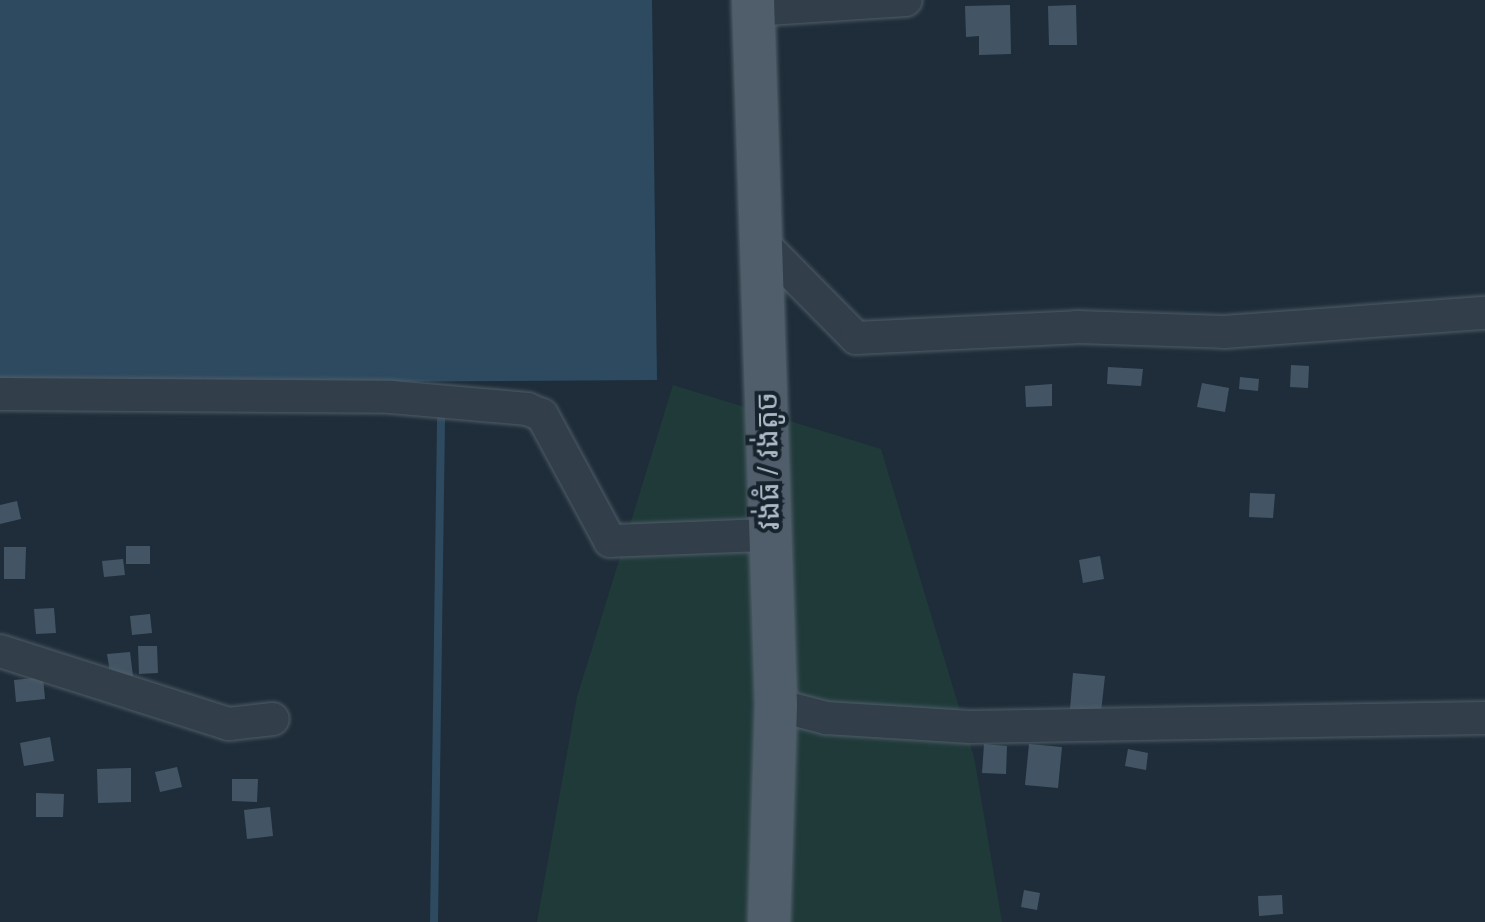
<!DOCTYPE html>
<html>
<head>
<meta charset="utf-8">
<style>
	body { margin:0 }
	#map { position:relative; width:1485px; height:922px; overflow:hidden; background:#1e2d39; font-family:Barlow,"Noto Sans Khmer",sans-serif }
	div>[style] { position:absolute }
	[style*='--x'] { left:calc(var(--x)*1px); top:calc(var(--y)*1px); width:calc(var(--w)*1px); rotate:calc(var(--a)*1deg) }
	.green>* { inset:0; background:#203a3a }
	.water>* { inset:0; background:#2d4a60 }
	.stream>* { height:8px; margin:-4px; padding:0 4px; transform-origin:4px; border-radius:4px; background:#2d4a60 }
	.building>* { inset:0; background:#435564 }
	.roads { filter:drop-shadow(0 0 2px #4f5d68) drop-shadow(0 0 2px #4f5d68) }
	.minor>* { height:32px; margin:-16px; padding:0 16px; transform-origin:16px; border-radius:16px; background:#323f4a }
	.major>* { height:42px; margin:-21px; padding:0 21px; transform-origin:21px; border-radius:21px; background:#4f5e6a }
	span { translate:-50% -50%; white-space:nowrap; text-align:center; line-height:1.15; -webkit-text-stroke:8px #17242e; paint-order:stroke }
	.street-label { font-size:30px; color:#acbac7 }
</style>
</head>
<body>
<div id="map">
	<div class="green">
		<div style="clip-path:polygon(673px 385px,881px 449px,974px 757px,1002px 922px,537px 922px,577px 697px)"></div>
	</div>
	<div class="water">
		<div style="clip-path:polygon(0 0,652px 0,657px 380px,0 384px)"></div>
	</div>
	<div class="stream">
		<div style="--x:434;--y:922;--w:502;--a:-89.2"></div>
	</div>
	<div class="building">
		<div style="clip-path:polygon(1010px 5px,1011px 54px,979px 55px,979px 36px,966px 37px,965px 6px)"></div>
		<div style="clip-path:polygon(1076px 5px,1077px 45px,1049px 45px,1048px 6px)"></div>
		<div style="clip-path:polygon(1291px 365px,1309px 366px,1308px 388px,1290px 387px)"></div>
		<div style="clip-path:polygon(1108px 367px,1143px 369px,1141px 386px,1107px 384px)"></div>
		<div style="clip-path:polygon(1240px 377px,1259px 379px,1258px 391px,1239px 389px)"></div>
		<div style="clip-path:polygon(1202px 383px,1229px 388px,1225px 412px,1197px 407px)"></div>
		<div style="clip-path:polygon(1052px 384px,1052px 406px,1026px 407px,1025px 386px)"></div>
		<div style="clip-path:polygon(1250px 493px,1275px 494px,1273px 518px,1249px 517px)"></div>
		<div style="clip-path:polygon(17px 501px,21px 519px,0 524px,0 505px)"></div>
		<div style="clip-path:polygon(126px 546px,150px 546px,150px 564px,126px 564px)"></div>
		<div style="clip-path:polygon(4px 547px,26px 547px,25px 579px,4px 579px)"></div>
		<div style="clip-path:polygon(1100px 556px,1104px 579px,1083px 583px,1079px 560px)"></div>
		<div style="clip-path:polygon(123px 559px,125px 575px,104px 577px,102px 561px)"></div>
		<div style="clip-path:polygon(54px 608px,56px 633px,36px 634px,34px 609px)"></div>
		<div style="clip-path:polygon(150px 614px,152px 633px,132px 635px,130px 616px)"></div>
		<div style="clip-path:polygon(138px 646px,157px 646px,158px 673px,139px 674px)"></div>
		<div style="clip-path:polygon(130px 652px,133px 676px,111px 679px,107px 654px)"></div>
		<div style="clip-path:polygon(1073px 673px,1105px 676px,1101px 712px,1070px 709px)"></div>
		<div style="clip-path:polygon(43px 677px,45px 699px,16px 702px,14px 680px)"></div>
		<div style="clip-path:polygon(50px 737px,54px 761px,24px 766px,20px 743px)"></div>
		<div style="clip-path:polygon(984px 744px,1007px 746px,1006px 774px,982px 773px)"></div>
		<div style="clip-path:polygon(1029px 744px,1062px 747px,1058px 788px,1025px 785px)"></div>
		<div style="clip-path:polygon(1128px 749px,1148px 753px,1146px 770px,1125px 766px)"></div>
		<div style="clip-path:polygon(177px 767px,182px 787px,160px 792px,155px 772px)"></div>
		<div style="clip-path:polygon(131px 768px,131px 802px,98px 803px,97px 769px)"></div>
		<div style="clip-path:polygon(232px 779px,258px 779px,257px 802px,232px 801px)"></div>
		<div style="clip-path:polygon(36px 793px,64px 794px,63px 817px,36px 817px)"></div>
		<div style="clip-path:polygon(270px 807px,273px 836px,247px 839px,244px 810px)"></div>
		<div style="clip-path:polygon(1024px 890px,1040px 893px,1037px 910px,1021px 907px)"></div>
		<div style="clip-path:polygon(1282px 895px,1283px 914px,1259px 916px,1258px 896px)"></div>
	</div>
	<div class="roads">
		<div class="minor">
			<div style="--x:753;--y:10;--w:153;--a:-3.7"></div>
			<div style="--x:761;--y:242;--w:135;--a:45.3"></div>
			<div style="--x:856;--y:338;--w:221;--a:-2.8"></div>
			<div style="--x:1077;--y:327;--w:147;--a:1.9"></div>
			<div style="--x:1224;--y:332;--w:262;--a:-4.2"></div>
			<div style="--x:0;--y:394;--w:391;--a:0.4"></div>
			<div style="--x:391;--y:397;--w:137;--a:5"></div>
			<div style="--x:527;--y:409;--w:16;--a:22"></div>
			<div style="--x:542;--y:415;--w:143;--a:61.6"></div>
			<div style="--x:610;--y:541;--w:158;--a:-2.2"></div>
			<div style="--x:0;--y:651;--w:240;--a:17.7"></div>
			<div style="--x:229;--y:724;--w:44;--a:-6.5"></div>
			<div style="--x:776;--y:705;--w:52;--a:14.6"></div>
			<div style="--x:826;--y:718;--w:144;--a:3.6"></div>
			<div style="--x:970;--y:727;--w:515;--a:-1"></div>
		</div>
		<div class="major">
			<div style="--x:753;--y:0;--w:705;--a:88.13"></div>
			<div style="--x:776;--y:705;--w:217;--a:91.8"></div>
		</div>
	</div>
	<div class="street-label">
		<span style="left:766px;top:461px;rotate:-91deg">វង់ធំ / វង់តូច</span>
	</div>
</div>
</body>
</html>
